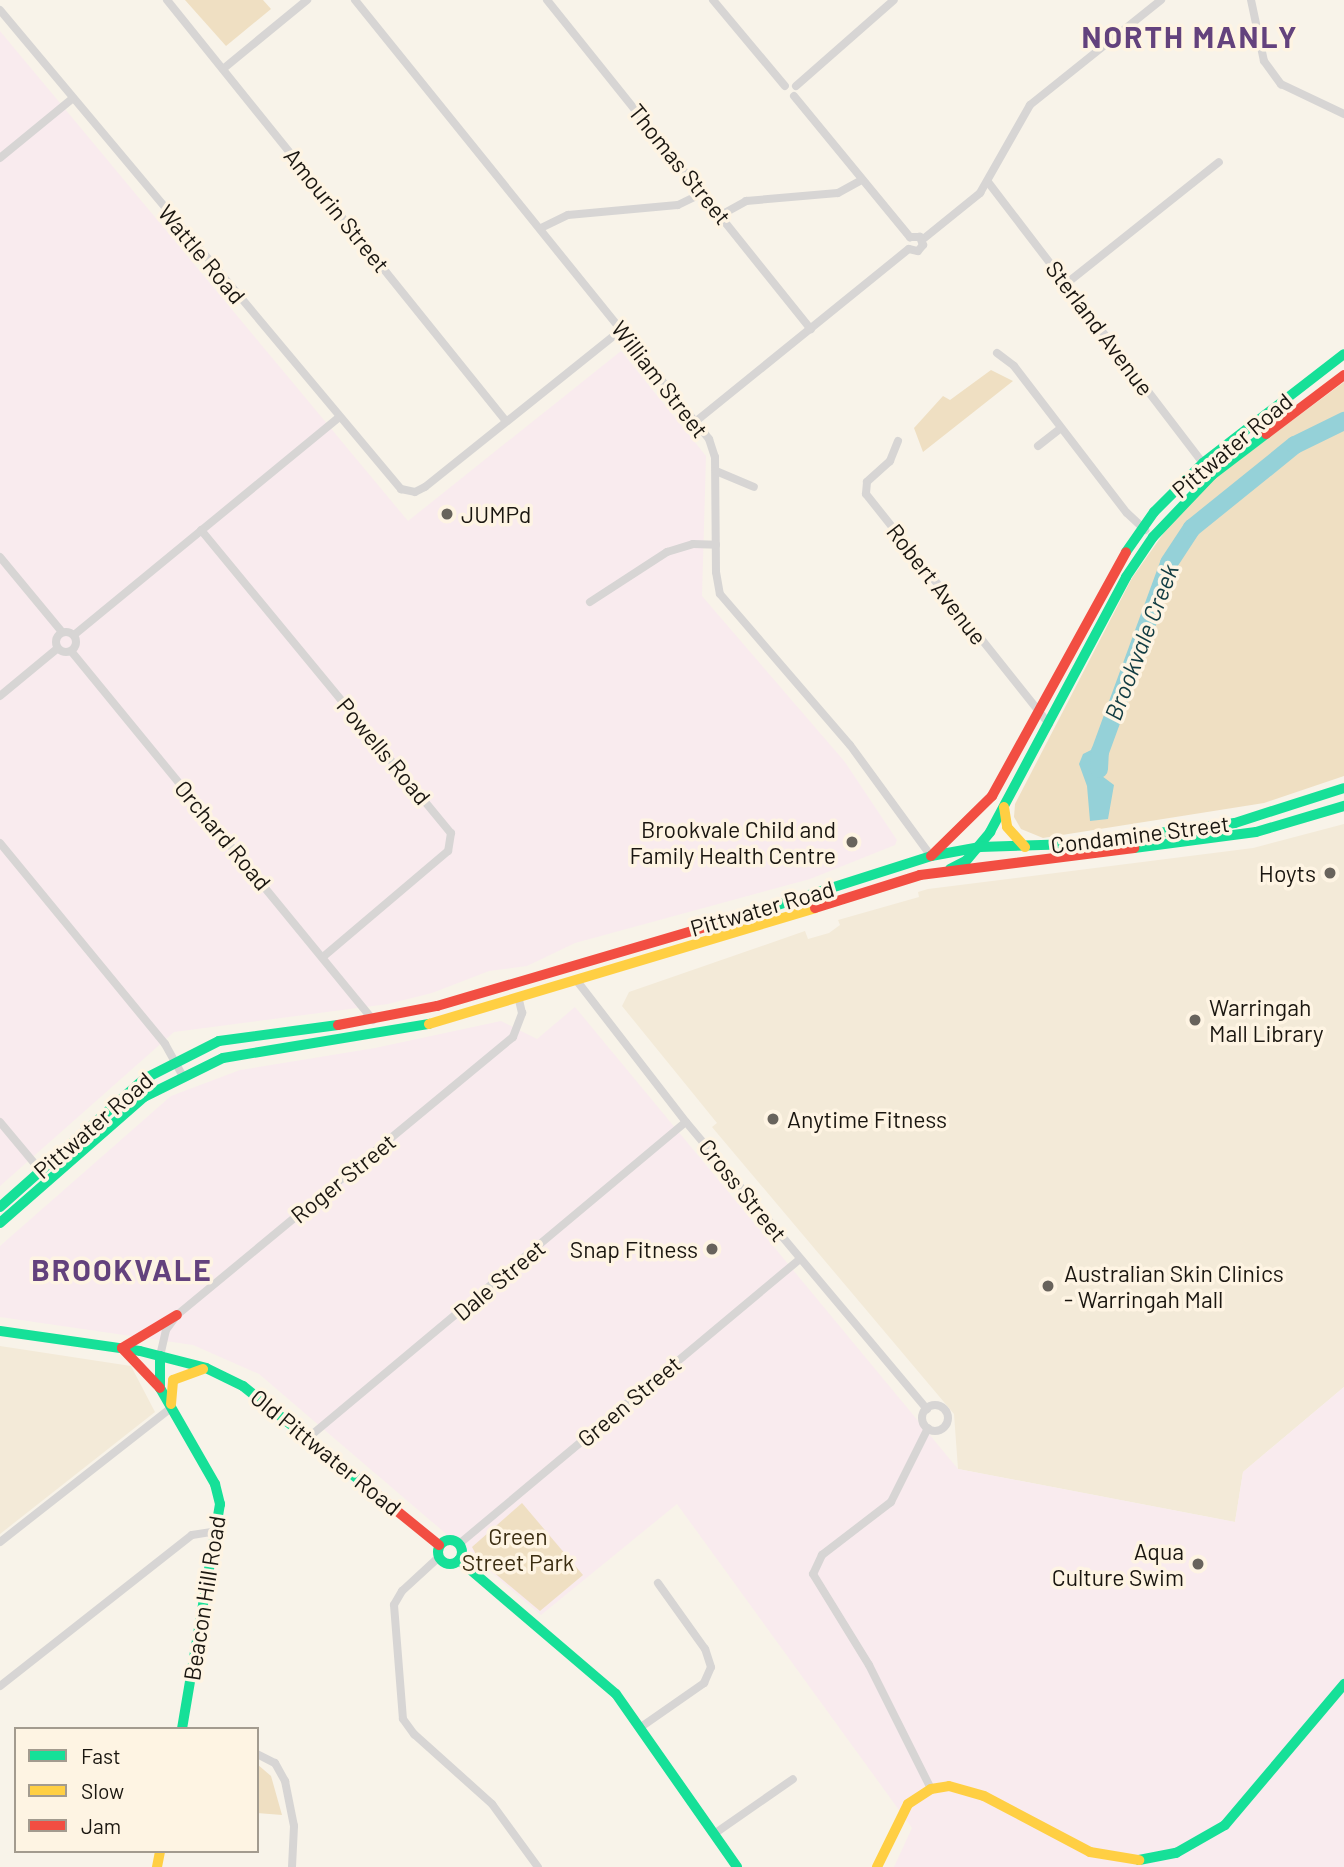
<!DOCTYPE html>
<html>
<head>
<meta charset="utf-8">
<style>
	body { margin:0 }
	#map { position:relative; width:1344px; height:1867px; overflow:hidden; background:#f8f3e9; font-family:Barlow,sans-serif }
	div>[style] { position:absolute }
	[style*='--x'] { left:calc(var(--x)*1px); top:calc(var(--y)*1px); width:calc(var(--w)*1px); rotate:calc(var(--a)*1deg) }
	.built>* { inset:0; background:#f3ead8 }
	.industrial>* { inset:0; background:#f9ebee }
	.green>* { inset:0; background:#efdfc2 }
	.water>* { inset:0; background:#95d1d8 }
	.river>* { height:18px; margin:-9px; padding:0 9px; transform-origin:9px; border-radius:9px; background:#95d1d8 }
	.street>* { height:8px; margin:-4px; padding:0 4px; transform-origin:4px; border-radius:4px; background:#d7d5d4 }
	.street>.ring { margin:-4px; padding:0; box-sizing:content-box; background:none; border:8px solid #d7d5d4; border-radius:50% }
	.fast>* { height:10px; margin:-5px; padding:0 5px; transform-origin:5px; border-radius:5px; background:#16e098 }
	.fast>.ring { margin:-5px; padding:0; box-sizing:content-box; background:none; border:10px solid #16e098; border-radius:50% }
	.slow>* { height:10px; margin:-5px; padding:0 5px; transform-origin:5px; border-radius:5px; background:#ffcf43 }
	.jam>* { height:10px; margin:-5px; padding:0 5px; transform-origin:5px; border-radius:5px; background:#f24e42 }
	.dots>* { width:19px; height:19px; translate:-50% -50%; box-sizing:border-box; border:4px solid #fef4e3; border-radius:50% }
	span { translate:-50% -50%; white-space:nowrap; text-align:center; line-height:1.15; -webkit-text-stroke:7px #fef4e3; paint-order:stroke }
	.street-label { font-size:23px; color:#1a1610 }
	.poi-label { font-size:23px; color:#1a1610 }
	.left { translate:0 -50%; text-align:left }
	.right { translate:-100% -50%; text-align:right }
	.park-label { font-size:23px; color:#3b2d11 }
	.water-label { font-size:24px; color:#103b41; font-style:italic }
	.district-label { font-size:30px; color:#63427d; font-weight:700; letter-spacing:2px }
	.legend { position:absolute; left:14px; top:1727px; width:245px; height:126px; box-sizing:border-box; background:#fef4e3; border:2px solid #a39b8f; margin:0; padding:9px 12px; list-style:none; font-size:21px; color:#1a1610 }
	.legend li { display:flex; align-items:center; gap:14px; height:35px }
	.legend b { width:35px; border:2px solid #a39b8f }
</style>
</head>
<body>
<div id="map">
	<div class="built">
		<div style="clip-path:polygon(1344px 824px,1344px 1387px,1243px 1472px,1235px 1522px,958px 1469px,954px 1414px,712px 1127px,717px 1123px,622px 1006px,629px 992px,805px 931px,808px 939px,829px 933px,840px 925px,838px 920px,919px 897px,918px 892px,928px 889px,1253px 848px)"></div>
		<div style="clip-path:polygon(0 1346px,131px 1366px,155px 1412px,0 1534px)"></div>
	</div>
	<div class="industrial">
		<div style="clip-path:polygon(0 31px,408px 521px,621px 351px,706px 456px,702px 596px,845px 762px,897px 840px,895px 845px,810px 879px,575px 943px,527px 966px,489px 971px,432px 993px,388px 1004px,174px 1032px,0 1186px)"></div>
		<div style="clip-path:polygon(575px 1007px,958px 1469px,1235px 1522px,1243px 1472px,1344px 1387px,1344px 1867px,894px 1867px,912px 1828px,677px 1504px,541px 1615px,259px 1374px,193px 1345px,0 1317px,0 1246px,171px 1096px,240px 1070px,375px 1048px,501px 1021px,537px 1039px)"></div>
	</div>
	<div class="green">
		<div style="clip-path:polygon(185px 0,263px 0,271px 9px,226px 46px)"></div>
		<div style="clip-path:polygon(991px 370px,1013px 381px,923px 452px,914px 428px,943px 396px,950px 400px)"></div>
		<div style="clip-path:polygon(1344px 382px,1344px 776px,1264px 803px,1043px 838px,1021px 829px,1014px 817px,1015px 804px,1132px 578px,1175px 517px,1211px 481px)"></div>
		<div style="clip-path:polygon(522px 1503px,583px 1575px,540px 1611px,479px 1560px,472px 1547px)"></div>
		<div style="clip-path:polygon(257px 1764px,271px 1776px,282px 1815px,257px 1813px)"></div>
	</div>
	<div class="water">
		<div style="clip-path:polygon(1095px 748px,1105px 748px,1102px 776px,1114px 785px,1108px 819px,1090px 821px,1087px 786px,1079px 764px,1083px 754px)"></div>
	</div>
	<div class="river">
		<div style="--x:1099;--y:769;--w:17;--a:-87"></div>
		<div style="--x:1100;--y:752;--w:201;--a:-69.9"></div>
		<div style="--x:1169;--y:563;--w:42;--a:-56.7"></div>
		<div style="--x:1192;--y:528;--w:132;--a:-38.9"></div>
		<div style="--x:1295;--y:445;--w:55;--a:-26.1"></div>
	</div>
	<div class="street">
		<div style="--x:167;--y:0;--w:541;--a:51.16"></div>
		<div style="--x:355;--y:0;--w:564;--a:51.12"></div>
		<div style="--x:709;--y:439;--w:19;--a:72"></div>
		<div style="--x:715;--y:457;--w:115;--a:89.5"></div>
		<div style="--x:716;--y:572;--w:22;--a:80"></div>
		<div style="--x:720;--y:594;--w:199;--a:49.3"></div>
		<div style="--x:850;--y:745;--w:137;--a:53.9"></div>
		<div style="--x:547;--y:0;--w:422;--a:51.3"></div>
		<div style="--x:713;--y:0;--w:112;--a:50.1"></div>
		<div style="--x:1251;--y:0;--w:62;--a:78"></div>
		<div style="--x:1264;--y:61;--w:29;--a:54"></div>
		<div style="--x:1281;--y:84;--w:70;--a:25.5"></div>
		<div style="--x:0;--y:10;--w:625;--a:50.07"></div>
		<div style="--x:401;--y:489;--w:14;--a:12"></div>
		<div style="--x:415;--y:492;--w:11;--a:-27"></div>
		<div style="--x:425;--y:487;--w:251;--a:-38.7"></div>
		<div style="--x:223;--y:69;--w:109;--a:-39.4"></div>
		<div style="--x:796;--y:86;--w:130;--a:-41.3"></div>
		<div style="--x:794;--y:96;--w:183;--a:50.6"></div>
		<div style="--x:0;--y:158;--w:94;--a:-39.4"></div>
		<div style="--x:988;--y:182;--w:369;--a:52.6"></div>
		<div style="--x:721;--y:215;--w:29;--a:-29"></div>
		<div style="--x:746;--y:201;--w:92;--a:-5"></div>
		<div style="--x:838;--y:193;--w:26;--a:-29"></div>
		<div style="--x:541;--y:228;--w:30;--a:-26"></div>
		<div style="--x:568;--y:215;--w:110;--a:-5.2"></div>
		<div style="--x:678;--y:205;--w:28;--a:-26"></div>
		<div style="--x:922;--y:240;--w:75;--a:-39"></div>
		<div style="--x:980;--y:193;--w:101;--a:-60.4"></div>
		<div style="--x:1030;--y:105;--w:168;--a:-38.7"></div>
		<div style="--x:909;--y:249;--w:9;--a:13"></div>
		<div style="--x:918;--y:251;--w:8;--a:-50"></div>
		<div style="--x:923;--y:245;--w:9;--a:-111"></div>
		<div style="--x:920;--y:237;--w:10;--a:180"></div>
		<div style="--x:1067;--y:283;--w:194;--a:-38.5"></div>
		<div style="--x:997;--y:353;--w:21;--a:37"></div>
		<div style="--x:1014;--y:366;--w:185;--a:52.5"></div>
		<div style="--x:1127;--y:513;--w:25;--a:43"></div>
		<div style="--x:695;--y:422;--w:275;--a:-39"></div>
		<div style="--x:898;--y:441;--w:22;--a:112"></div>
		<div style="--x:890;--y:461;--w:31;--a:138"></div>
		<div style="--x:867;--y:482;--w:12;--a:95"></div>
		<div style="--x:866;--y:494;--w:294;--a:51.5"></div>
		<div style="--x:1038;--y:446;--w:29;--a:-38"></div>
		<div style="--x:716;--y:471;--w:41;--a:22.8"></div>
		<div style="--x:201;--y:530;--w:393;--a:50.5"></div>
		<div style="--x:451;--y:833;--w:18;--a:99"></div>
		<div style="--x:448;--y:851;--w:164;--a:139.7"></div>
		<div style="--x:0;--y:557;--w:97;--a:50.4"></div>
		<div style="--x:590;--y:602;--w:92;--a:-33"></div>
		<div style="--x:667;--y:552;--w:27;--a:-17"></div>
		<div style="--x:693;--y:544;--w:23;--a:2"></div>
		<div class="ring" style="left:56px;top:632px;width:12px;height:12px"></div>
		<div style="--x:74;--y:635;--w:342;--a:-39.4"></div>
		<div style="--x:71;--y:651;--w:477;--a:50.7"></div>
		<div style="--x:0;--y:696;--w:75;--a:-39.6"></div>
		<div style="--x:0;--y:843;--w:260;--a:50.6"></div>
		<div style="--x:165;--y:1044;--w:35;--a:61"></div>
		<div style="--x:577;--y:981;--w:178;--a:52.3"></div>
		<div style="--x:686;--y:1122;--w:375;--a:50"></div>
		<div style="--x:0;--y:1122;--w:62;--a:50.2"></div>
		<div style="--x:160;--y:1356;--w:27;--a:-77"></div>
		<div style="--x:166;--y:1330;--w:19;--a:-54"></div>
		<div style="--x:177;--y:1315;--w:436;--a:-39.6"></div>
		<div style="--x:513;--y:1037;--w:26;--a:-69"></div>
		<div style="--x:522;--y:1013;--w:13;--a:-103"></div>
		<div class="ring" style="left:922px;top:1405px;width:18px;height:18px"></div>
		<div style="--x:928;--y:1428;--w:83;--a:116.6"></div>
		<div style="--x:891;--y:1502;--w:87;--a:142.5"></div>
		<div style="--x:822;--y:1555;--w:21;--a:115"></div>
		<div style="--x:813;--y:1574;--w:107;--a:58.4"></div>
		<div style="--x:869;--y:1665;--w:139;--a:63.4"></div>
		<div style="--x:309;--y:1437;--w:491;--a:-39.9"></div>
		<div style="--x:0;--y:1542;--w:217;--a:-38.1"></div>
		<div style="--x:459;--y:1544;--w:444;--a:-39.9"></div>
		<div style="--x:439;--y:1557;--w:50;--a:137.4"></div>
		<div style="--x:402;--y:1591;--w:16;--a:120"></div>
		<div style="--x:394;--y:1605;--w:114;--a:85.5"></div>
		<div style="--x:403;--y:1719;--w:19;--a:54"></div>
		<div style="--x:414;--y:1734;--w:105;--a:41.9"></div>
		<div style="--x:492;--y:1804;--w:78;--a:53.9"></div>
		<div style="--x:0;--y:1686;--w:244;--a:-38.2"></div>
		<div style="--x:192;--y:1535;--w:25;--a:-9"></div>
		<div style="--x:641;--y:1727;--w:77;--a:-34.9"></div>
		<div style="--x:704;--y:1683;--w:17;--a:-66"></div>
		<div style="--x:711;--y:1667;--w:19;--a:-108"></div>
		<div style="--x:705;--y:1649;--w:81;--a:-125.5"></div>
		<div style="--x:257;--y:1754;--w:20;--a:27"></div>
		<div style="--x:275;--y:1763;--w:21;--a:61"></div>
		<div style="--x:285;--y:1781;--w:46;--a:78.7"></div>
		<div style="--x:294;--y:1826;--w:41;--a:92.8"></div>
		<div style="--x:714;--y:1834;--w:96;--a:-34.8"></div>
	</div>
	<div class="fast">
		<div style="--x:1126;--y:552;--w:49;--a:-55"></div>
		<div style="--x:1154;--y:512;--w:69;--a:-45"></div>
		<div style="--x:1203;--y:463;--w:178;--a:-37.7"></div>
		<div style="--x:1134;--y:848;--w:123;--a:-7.5"></div>
		<div style="--x:1256;--y:832;--w:92;--a:-16.5"></div>
		<div style="--x:950;--y:869;--w:18;--a:-27"></div>
		<div style="--x:966;--y:861;--w:38;--a:-50"></div>
		<div style="--x:990;--y:832;--w:289;--a:-61.9"></div>
		<div style="--x:1126;--y:577;--w:48;--a:-56"></div>
		<div style="--x:1153;--y:537;--w:86;--a:-46.4"></div>
		<div style="--x:1212;--y:475;--w:68;--a:-37.2"></div>
		<div style="--x:756;--y:912;--w:184;--a:-17.7"></div>
		<div style="--x:931;--y:856;--w:50;--a:-10.4"></div>
		<div style="--x:980;--y:847;--w:95;--a:-1.8"></div>
		<div style="--x:1075;--y:844;--w:161;--a:-7.5"></div>
		<div style="--x:1235;--y:823;--w:114;--a:-17.8"></div>
		<div style="--x:0;--y:1207;--w:193;--a:-41.6"></div>
		<div style="--x:144;--y:1079;--w:84;--a:-26.9"></div>
		<div style="--x:219;--y:1041;--w:120;--a:-7.7"></div>
		<div style="--x:0;--y:1223;--w:191;--a:-41.2"></div>
		<div style="--x:144;--y:1097;--w:88;--a:-26.3"></div>
		<div style="--x:223;--y:1058;--w:209;--a:-9.4"></div>
		<div style="--x:0;--y:1331;--w:141;--a:8.1"></div>
		<div style="--x:140;--y:1351;--w:68;--a:14.4"></div>
		<div style="--x:206;--y:1368;--w:41;--a:25.9"></div>
		<div style="--x:243;--y:1386;--w:164;--a:39"></div>
		<div style="--x:160;--y:1356;--w:32;--a:90"></div>
		<div style="--x:160;--y:1388;--w:111;--a:60.2"></div>
		<div style="--x:215;--y:1484;--w:21;--a:76"></div>
		<div style="--x:220;--y:1504;--w:228;--a:99.6"></div>
		<div class="ring" style="left:438px;top:1540px;width:14px;height:14px"></div>
		<div style="--x:459;--y:1560;--w:206;--a:40.5"></div>
		<div style="--x:616;--y:1694;--w:211;--a:55"></div>
		<div style="--x:1139;--y:1860;--w:38;--a:-11"></div>
		<div style="--x:1176;--y:1853;--w:56;--a:-29.7"></div>
		<div style="--x:1225;--y:1825;--w:185;--a:-49.8"></div>
	</div>
	<div class="slow">
		<div style="--x:1004;--y:807;--w:20;--a:81"></div>
		<div style="--x:1007;--y:827;--w:27;--a:48"></div>
		<div style="--x:429;--y:1024;--w:403;--a:-16.7"></div>
		<div style="--x:171;--y:1404;--w:24;--a:-85"></div>
		<div style="--x:173;--y:1380;--w:32;--a:-20"></div>
		<div style="--x:157;--y:1867;--w:16;--a:-79"></div>
		<div style="--x:877;--y:1867;--w:70;--a:-63.8"></div>
		<div style="--x:908;--y:1804;--w:27;--a:-33"></div>
		<div style="--x:931;--y:1789;--w:18;--a:-9"></div>
		<div style="--x:949;--y:1786;--w:36;--a:16"></div>
		<div style="--x:984;--y:1796;--w:120;--a:27.8"></div>
		<div style="--x:1090;--y:1852;--w:50;--a:9.3"></div>
	</div>
	<div class="jam">
		<div style="--x:1266;--y:434;--w:98;--a:-37.1"></div>
		<div style="--x:931;--y:856;--w:86;--a:-44.5"></div>
		<div style="--x:992;--y:796;--w:278;--a:-61.2"></div>
		<div style="--x:815;--y:908;--w:110;--a:-17.4"></div>
		<div style="--x:920;--y:875;--w:216;--a:-7.2"></div>
		<div style="--x:338;--y:1025;--w:101;--a:-10.9"></div>
		<div style="--x:437;--y:1006;--w:333;--a:-16.4"></div>
		<div style="--x:122;--y:1348;--w:64;--a:-31"></div>
		<div style="--x:122;--y:1348;--w:55;--a:46.5"></div>
		<div style="--x:370;--y:1489;--w:89;--a:39.1"></div>
	</div>
	<div class="dots">
		<div style="left:447px;top:514px;background:#68635c"></div>
		<div style="left:852px;top:842px;background:#68635c"></div>
		<div style="left:1330px;top:873px;background:#68635c"></div>
		<div style="left:1195px;top:1020px;background:#68635c"></div>
		<div style="left:773px;top:1119px;background:#68635c"></div>
		<div style="left:712px;top:1249px;background:#68635c"></div>
		<div style="left:1048px;top:1286px;background:#68635c"></div>
		<div style="left:1198px;top:1564px;background:#68635c"></div>
	</div>
	<div class="street-label">
		<span style="left:680px;top:164px;rotate:51deg">Thomas Street</span>
		<span style="left:337px;top:210px;rotate:51deg">Amourin Street</span>
		<span style="left:202px;top:254px;rotate:50deg">Wattle Road</span>
		<span style="left:1100px;top:328px;rotate:53deg">Sterland Avenue</span>
		<span style="left:660px;top:379px;rotate:52deg">William Street</span>
		<span style="left:1232px;top:445px;rotate:-40deg">Pittwater Road</span>
		<span style="left:937px;top:584px;rotate:52deg">Robert Avenue</span>
		<span style="left:384px;top:751px;rotate:50deg">Powells Road</span>
		<span style="left:1140px;top:834px;rotate:-7deg">Condamine Street</span>
		<span style="left:223px;top:835px;rotate:50deg">Orchard Road</span>
		<span style="left:762px;top:908px;rotate:-16deg">Pittwater Road</span>
		<span style="left:93px;top:1125px;rotate:-41deg">Pittwater Road</span>
		<span style="left:343px;top:1178px;rotate:-39deg">Roger Street</span>
		<span style="left:743px;top:1190px;rotate:51deg">Cross Street</span>
		<span style="left:499px;top:1280px;rotate:-40deg">Dale Street</span>
		<span style="left:629px;top:1401px;rotate:-40deg">Green Street</span>
		<span style="left:326px;top:1452px;rotate:39deg">Old Pittwater Road</span>
		<span style="left:204px;top:1598px;rotate:-81deg">Beacon Hill Road</span>
	</div>
	<div class="poi-label">
		<span class="left" style="left:461px;top:514px">JUMPd</span>
		<span class="right" style="left:836px;top:842px">Brookvale Child and<br>Family Health Centre</span>
		<span class="right" style="left:1316px;top:873px">Hoyts</span>
		<span class="left" style="left:1209px;top:1020px">Warringah<br>Mall Library</span>
		<span class="left" style="left:787px;top:1119px">Anytime Fitness</span>
		<span class="right" style="left:698px;top:1249px">Snap Fitness</span>
		<span class="left" style="left:1064px;top:1286px">Australian Skin Clinics<br>- Warringah Mall</span>
		<span class="right" style="left:1184px;top:1564px">Aqua<br>Culture Swim</span>
	</div>
	<div class="park-label">
		<span style="left:518px;top:1549px">Green<br>Street Park</span>
	</div>
	<div class="water-label">
		<span style="left:1141px;top:642px;rotate:-69deg">Brookvale Creek</span>
	</div>
	<div class="district-label">
		<span style="left:1190px;top:36px">NORTH MANLY</span>
		<span style="left:122px;top:1269px">BROOKVALE</span>
	</div>
	<ul class="legend">
	<li><b style="height:9px;background:#16e098"></b>Fast</li>
	<li><b style="height:9px;background:#ffcf43"></b>Slow</li>
	<li><b style="height:9px;background:#f24e42"></b>Jam</li>
	</ul>
</div>
</body>
</html>
